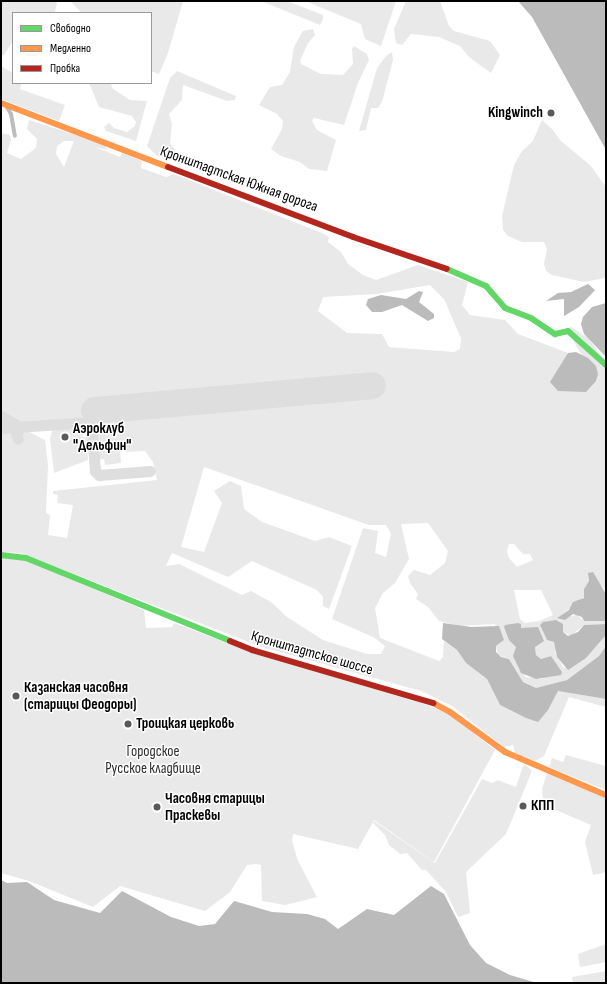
<!DOCTYPE html>
<html>
<head>
<meta charset="utf-8">
<style>
	body { margin:0 }
	#map { position:relative; width:607px; height:984px; overflow:hidden; background:#fff; font-family:"Sofia Sans Condensed",sans-serif }
	div>[style] { position:absolute }
	[style*='--x'] { left:calc(var(--x)*1px); top:calc(var(--y)*1px); width:calc(var(--w)*1px); rotate:calc(var(--a)*1deg) }
	.green>* { inset:0; background:#e9e9e9 }
	.water>* { inset:0; background:#bbb }
	.taxiway>* { height:11px; margin:-5.5px; padding:0 5.5px; transform-origin:5.5px; border-radius:5.5px; background:#dedede }
	.runway>* { height:27px; margin:-13.5px; padding:0 13.5px; transform-origin:13.5px; border-radius:13.5px; background:#dedede }
	.street>* { height:4px; margin:-2px; padding:0 2px; transform-origin:2px; border-radius:2px; background:#bdbdbd }
	.fast>* { height:6px; margin:-3px; padding:0 3px; transform-origin:3px; border-radius:3px; background:#63d668 }
	.slow>* { height:6px; margin:-3px; padding:0 3px; transform-origin:3px; border-radius:3px; background:#ff974d }
	.jam>* { height:6px; margin:-3px; padding:0 3px; transform-origin:3px; border-radius:3px; background:#b3261e }
	.dots>* { width:11px; height:11px; translate:-50% -50%; box-sizing:border-box; border:2px solid #fff; border-radius:50% }
	span { translate:-50% -50%; white-space:nowrap; text-align:center; line-height:1.15; -webkit-text-stroke:3px #fff; paint-order:stroke }
	.poi-label { font-size:15px; color:#000; font-weight:700 }
	.right { translate:-100% -50%; text-align:right }
	.left { translate:0 -50%; text-align:left }
	.street-label { font-size:15px; color:#000 }
	.park-label { font-size:15px; color:#2e2e2e }
	.frame { position:absolute; inset:0; border:2px solid #000; pointer-events:none }
	.legend { position:absolute; left:12px; top:12px; width:140px; height:72px; box-sizing:border-box; background:#fff; border:1px solid #999; margin:0; padding:5px 7px; list-style:none; font-size:12px; color:#000 }
	.legend li { display:flex; align-items:center; gap:8px; height:20px }
	.legend b { width:20px; border:1px solid #999 }
</style>
</head>
<body>
<div id="map">
	<div class="green">
		<div style="clip-path:polygon(1px 1px,57px 1px,55px 13px,13px 13px,13px 41px,4px 55px,1px 55px)"></div>
		<div style="clip-path:polygon(70px 1px,183px 1px,168px 53px,159px 74px,151px 71px,151px 13px,82px 13px)"></div>
		<div style="clip-path:polygon(261px 1px,287px 1px,323px 15px,323px 19px,320px 25px)"></div>
		<div style="clip-path:polygon(305px 1px,396px 1px,381px 46px,365px 39px,361px 24px)"></div>
		<div style="clip-path:polygon(406px 1px,440px 1px,449px 26px,454px 31px,490px 41px,500px 55px,491px 73px,469px 57px,460px 46px,439px 37px,411px 34px,402px 45px,396px 43px,394px 29px)"></div>
		<div style="clip-path:polygon(313px 29px,315px 35px,308px 43px,300px 61px,301px 64px,321px 74px,343px 75px,353px 64px,352px 49px,354px 46px,367px 54px,369px 60px,358px 83px,344px 125px,314px 118px,312px 121px,317px 130px,336px 140px,327px 171px,309px 169px,300px 162px,281px 156px,271px 149px,282px 129px,283px 121px,277px 114px,259px 105px,270px 87px,282px 85px,290px 72px,294px 47px,301px 34px,303px 31px)"></div>
		<div style="clip-path:polygon(392px 52px,393px 60px,382px 102px,378px 108px,371px 108px,366px 130px,359px 131px,377px 68px,386px 56px)"></div>
		<div style="clip-path:polygon(1px 66px,13px 73px,13px 83px,21px 83px,20px 89px,65px 105px,59px 121px,1px 99px)"></div>
		<div style="clip-path:polygon(177px 71px,236px 96px,235px 100px,227px 101px,183px 85px,182px 100px,169px 114px,172px 124px,170px 143px,176px 152px,194px 158px,194px 164px,157px 156px,147px 146px,170px 78px)"></div>
		<div style="clip-path:polygon(89px 83px,111px 83px,112px 88px,130px 100px,147px 101px,136px 141px,106px 131px,104px 127px,109px 123px,114px 128px,127px 132px,135px 126px,136px 122px,132px 116px,99px 107px)"></div>
		<div style="clip-path:polygon(evenodd,29px 120px,104px 144px,107px 150px,95px 147px,120px 157px,122px 153px,142px 161px,141px 168px,166px 177px,174px 174px,322px 233px,329px 237px,328px 242px,341px 252px,348px 264px,363px 275px,376px 280px,418px 265px,468px 282px,462px 305px,470px 315px,505px 320px,518px 334px,568px 353px,551px 382px,598px 374px,596px 366px,581px 354px,571px 337px,570px 326px,588px 338px,606px 362px,606px 594px,604px 588px,588px 575px,589px 581px,584px 589px,584px 597px,558px 618px,577px 615px,584px 621px,606px 621px,606px 624px,584px 625px,571px 636px,563px 632px,559px 621px,540px 625px,547px 640px,554px 642px,557px 648px,555px 653px,564px 668px,586px 658px,606px 635px,606px 646px,599px 656px,567px 680px,536px 688px,523px 682px,509px 659px,498px 655px,496px 646px,503px 641px,495px 624px,460px 626px,439px 621px,428px 607px,416px 599px,418px 594px,410px 583px,408px 576px,414px 570px,430px 575px,445px 563px,448px 551px,428px 523px,401px 524px,409px 559px,395px 583px,383px 593px,375px 608px,380px 638px,439px 661px,443px 657px,444px 641px,457px 650px,466px 663px,487px 679px,500px 705px,526px 718px,538px 721px,551px 704px,554px 693px,558px 691px,606px 699px,606px 707px,569px 697px,544px 756px,535px 761px,515px 753px,513px 745px,504px 747px,452px 706px,421px 691px,262px 647px,20px 553px,1px 552px,1px 429px,27px 431px,45px 440px,48px 465px,46px 513px,50px 515px,48px 535px,67px 538px,73px 505px,57px 503px,58px 495px,53px 494px,53px 491px,157px 480px,153px 462px,145px 451px,120px 452px,121px 463px,105px 465px,104px 459px,98px 460px,96px 430px,99px 423px,105px 419px,379px 394px,377px 375px,84px 401px,86px 421px,1px 426px,1px 133px,10px 135px,11px 140px,7px 153px,21px 159px,36px 148px,37px 139px,27px 129px,29px 120px,64px 141px,74px 141px,64px 167px,56px 154px,57px 146px,64px 141px,29px 120px,430px 285px,444px 299px,461px 338px,460px 349px,454px 352px,389px 347px,382px 334px,347px 333px,318px 311px,323px 297px,377px 294px,430px 285px,29px 120px,204px 467px,369px 525px,386px 525px,391px 534px,386px 557px,375px 553px,378px 531px,363px 528px,332px 619px,373px 637px,385px 646px,381px 654px,367px 654px,323px 640px,287px 617px,271px 602px,251px 591px,242px 595px,179px 564px,166px 566px,172px 553px,228px 577px,252px 561px,317px 590px,323px 597px,323px 606px,329px 609px,352px 546px,329px 537px,315px 541px,262px 522px,244px 509px,241px 486px,230px 481px,214px 491px,222px 503px,204px 552px,181px 547px,204px 467px,29px 120px,509px 544px,514px 544px,523px 554px,530px 554px,533px 560px,517px 567px,509px 558px,507px 551px,509px 544px,29px 120px,514px 590px,541px 590px,553px 615px,539px 621px,525px 623px,520px 619px,514px 590px,29px 120px,512px 642px,540px 643px,535px 647px,536px 655px,541px 659px,551px 656px,561px 671px,541px 679px,526px 677px,518px 668px,516px 647px,512px 642px)"></div>
		<div style="clip-path:polygon(542px 120px,552px 129px,561px 141px,591px 166px,606px 187px,605px 278px,584px 282px,552px 275px,546px 271px,544px 264px,547px 249px,544px 242px,522px 242px,508px 236px,503px 230px,502px 216px,514px 165px,522px 151px,533px 141px)"></div>
		<div style="clip-path:polygon(81px 425px,86px 427px,87px 430px,82px 431px,83px 437px,87px 437px,88px 460px,54px 473px,50px 439px,52px 431px,57px 428px)"></div>
		<div style="clip-path:polygon(11px 557px,25px 560px,144px 610px,146px 628px,172px 627px,174px 623px,249px 651px,424px 704px,449px 714px,495px 750px,434px 862px,374px 820px,358px 849px,293px 834px,292px 841px,298px 861px,317px 897px,285px 905px,262px 901px,261px 865px,256px 864px,247px 865px,230px 892px,205px 911px,120px 886px,93px 907px,29px 881px,1px 873px,1px 558px)"></div>
		<div style="clip-path:polygon(566px 755px,606px 766px,606px 790px,549px 767px,552px 758px,563px 762px)"></div>
		<div style="clip-path:polygon(526px 765px,532px 771px,506px 834px,466px 872px,470px 913px,458px 917px,446px 892px,426px 870px,422px 870px,407px 853px,400px 854px,389px 845px,385px 835px,373px 823px,374px 821px,435px 863px,482px 779px,492px 783px,498px 780px,516px 787px,523px 766px)"></div>
		<div style="clip-path:polygon(547px 773px,606px 797px,606px 871px,603px 873px,593px 875px,585px 842px,591px 825px,544px 805px,542px 789px)"></div>
		<div style="clip-path:polygon(606px 944px,606px 962px,580px 967px,578px 954px)"></div>
		<div style="clip-path:polygon(606px 971px,606px 983px,573px 983px,572px 977px)"></div>
	</div>
	<div class="water">
		<div style="clip-path:polygon(518px 1px,606px 1px,606px 150px,532px 17px)"></div>
		<div style="clip-path:polygon(588px 284px,595px 290px,579px 307px,564px 316px,564px 299px,546px 301px,558px 293px,571px 292px)"></div>
		<div style="clip-path:polygon(419px 291px,423px 292px,419px 302px,434px 314px,434px 318px,428px 321px,402px 305px,382px 312px,372px 312px,366px 305px,368px 299px,381px 295px,406px 299px)"></div>
		<div style="clip-path:polygon(606px 303px,606px 357px,584px 334px,581px 324px,583px 317px,592px 307px)"></div>
		<div style="clip-path:polygon(576px 352px,588px 358px,596px 366px,598px 374px,596px 381px,586px 392px,558px 391px,550px 382px,568px 353px)"></div>
		<div style="clip-path:polygon(593px 572px,606px 594px,606px 621px,584px 621px,582px 617px,573px 614px,565px 620px,557px 618px,569px 610px,573px 602px,584px 598px,584px 589px,589px 581px,588px 573px)"></div>
		<div style="clip-path:polygon(556px 620px,563px 624px,563px 632px,568px 636px,578px 632px,584px 625px,606px 624px,606px 635px,586px 658px,568px 670px,557px 657px,554px 642px,547px 640px,540px 625px,543px 622px)"></div>
		<div style="clip-path:polygon(443px 623px,471px 627px,499px 626px,504px 640px,496px 646px,496px 652px,501px 657px,509px 659px,523px 682px,536px 688px,567px 680px,599px 656px,606px 646px,606px 699px,558px 691px,548px 710px,538px 722px,526px 718px,500px 705px,487px 679px,466px 663px,457px 650px,442px 639px)"></div>
		<div style="clip-path:polygon(518px 623px,521px 624px,521px 628px,538px 627px,544px 641px,535px 647px,536px 655px,541px 659px,551px 656px,562px 672px,561px 675px,536px 679px,521px 673px,513px 656px,516px 647px,509px 640px,504px 627px,505px 625px)"></div>
		<div style="clip-path:polygon(1px 880px,7px 883px,27px 882px,54px 900px,100px 913px,122px 891px,171px 917px,199px 926px,215px 924px,234px 901px,272px 912px,307px 914px,325px 919px,338px 929px,367px 909px,394px 915px,431px 886px,444px 894px,470px 945px,486px 963px,510px 975px,537px 983px,1px 983px)"></div>
	</div>
	<div class="taxiway">
		<div style="--x:94;--y:410;--w:12;--a:104"></div>
		<div style="--x:91;--y:422;--w:49;--a:85.3"></div>
		<div style="--x:95;--y:471;--w:6;--a:45"></div>
		<div style="--x:99;--y:475;--w:51;--a:-4.5"></div>
		<div style="--x:1;--y:416;--w:22;--a:30"></div>
		<div style="--x:20;--y:427;--w:8;--a:120"></div>
		<div style="--x:16;--y:434;--w:5;--a:68"></div>
		<div style="--x:1;--y:428;--w:90;--a:-3.8"></div>
	</div>
	<div class="runway">
		<div style="--x:94;--y:410;--w:279;--a:-5.1"></div>
	</div>
	<div class="street">
		<div style="--x:5;--y:104;--w:12;--a:59"></div>
		<div style="--x:11;--y:114;--w:22;--a:80"></div>
	</div>
	<div class="fast">
		<div style="--x:447;--y:269;--w:43;--a:23.6"></div>
		<div style="--x:486;--y:286;--w:29;--a:49"></div>
		<div style="--x:505;--y:308;--w:28;--a:21"></div>
		<div style="--x:531;--y:318;--w:29;--a:34"></div>
		<div style="--x:555;--y:334;--w:13;--a:-13"></div>
		<div style="--x:568;--y:331;--w:51;--a:41.8"></div>
		<div style="--x:1;--y:555;--w:25;--a:7"></div>
		<div style="--x:26;--y:558;--w:220;--a:22.1"></div>
	</div>
	<div class="slow">
		<div style="--x:1;--y:103;--w:179;--a:21"></div>
		<div style="--x:433;--y:703;--w:19;--a:28"></div>
		<div style="--x:450;--y:712;--w:68;--a:36"></div>
		<div style="--x:505;--y:752;--w:110;--a:23.1"></div>
	</div>
	<div class="jam">
		<div style="--x:168;--y:167;--w:198;--a:20.7"></div>
		<div style="--x:353;--y:237;--w:99;--a:18.8"></div>
		<div style="--x:230;--y:641;--w:24;--a:22"></div>
		<div style="--x:252;--y:650;--w:189;--a:16.3"></div>
	</div>
	<div class="dots">
		<div style="left:551px;top:113px;background:#595959"></div>
		<div style="left:65px;top:437px;background:#595959"></div>
		<div style="left:16px;top:696px;background:#595959"></div>
		<div style="left:128px;top:724px;background:#595959"></div>
		<div style="left:523px;top:806px;background:#595959"></div>
		<div style="left:157px;top:807px;background:#595959"></div>
	</div>
	<div class="poi-label">
		<span class="right" style="left:543px;top:113px">Kingwinch</span>
		<span class="left" style="left:73px;top:437px">Аэроклуб<br>"Дельфин"</span>
		<span class="left" style="left:24px;top:696px">Казанская часовня<br>(старицы Феодоры)</span>
		<span class="left" style="left:136px;top:724px">Троицкая церковь</span>
		<span class="left" style="left:165px;top:807px">Часовня старицы<br>Праскевы</span>
		<span class="left" style="left:531px;top:806px">КПП</span>
	</div>
	<div class="street-label">
		<span style="left:239px;top:179px;rotate:20deg">Кронштадтская Южная дорога</span>
		<span style="left:312px;top:653px;rotate:16deg">Кронштадтское шоссе</span>
	</div>
	<div class="park-label">
		<span style="left:153px;top:760px">Городское<br>Русское кладбище</span>
	</div>
	<div class="frame"></div>
	<ul class="legend">
	<li><b style="height:5px;background:#63d668"></b>Свободно</li>
	<li><b style="height:5px;background:#ff974d"></b>Медленно</li>
	<li><b style="height:5px;background:#b3261e"></b>Пробка</li>
	</ul>
</div>
</body>
</html>
